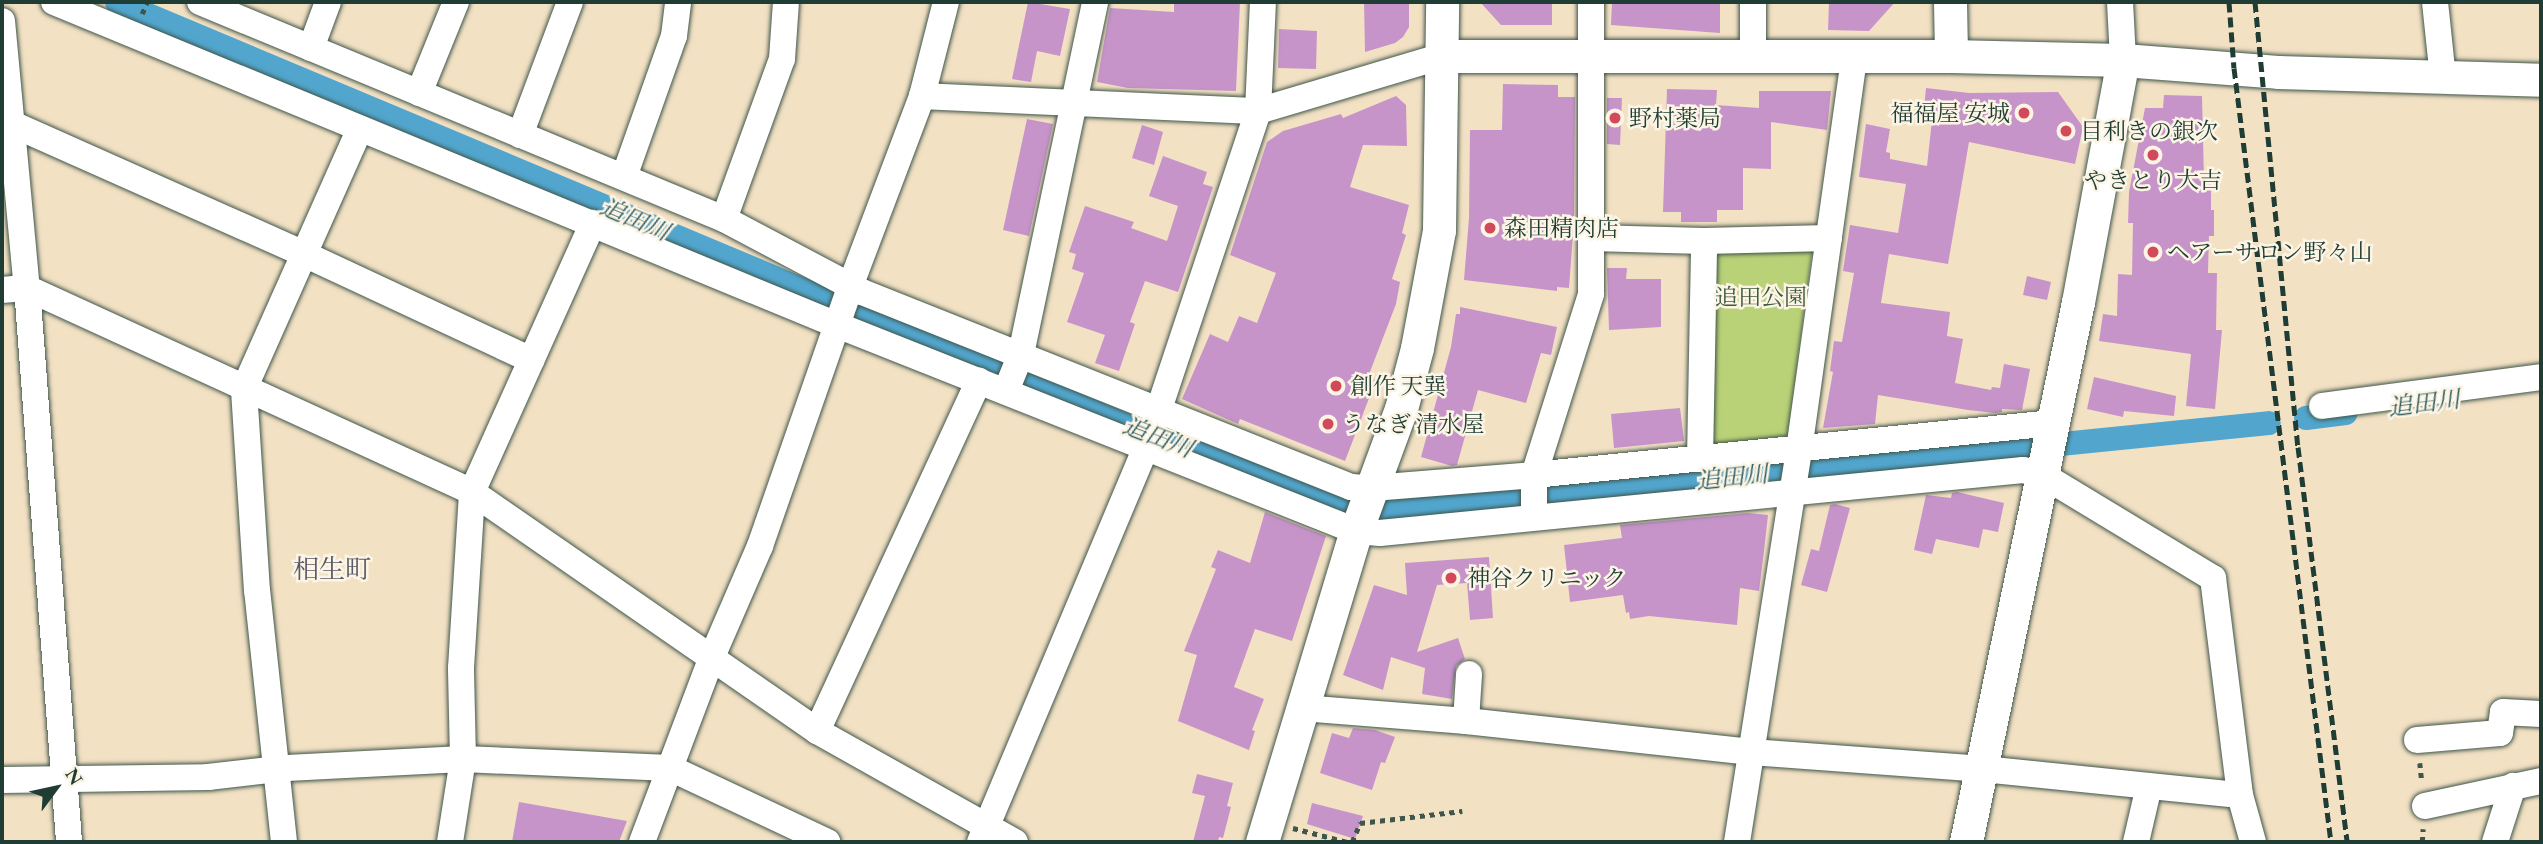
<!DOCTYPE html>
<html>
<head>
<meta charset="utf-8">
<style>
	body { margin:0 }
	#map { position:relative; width:2543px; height:844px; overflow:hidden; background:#f3e1c4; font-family:"EB Garamond","Noto Serif JP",serif }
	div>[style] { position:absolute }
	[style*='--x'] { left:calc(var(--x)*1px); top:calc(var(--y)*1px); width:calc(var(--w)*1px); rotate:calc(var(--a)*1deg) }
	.green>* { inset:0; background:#bad277 }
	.canal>* { height:24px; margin:-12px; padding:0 12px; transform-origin:12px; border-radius:12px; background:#52a6ce }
	.building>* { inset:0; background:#c794ca }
	.path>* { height:4.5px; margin-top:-2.25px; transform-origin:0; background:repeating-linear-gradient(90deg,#3f564a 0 5px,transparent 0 10px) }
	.roads { filter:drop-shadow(0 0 2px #3f564a) drop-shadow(0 0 2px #3f564a) }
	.minor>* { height:26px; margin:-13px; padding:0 13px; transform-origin:13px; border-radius:13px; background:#fff }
	.tertiary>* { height:33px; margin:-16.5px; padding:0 16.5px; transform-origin:16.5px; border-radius:16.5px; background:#fff }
	.rail>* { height:5px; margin-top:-2.5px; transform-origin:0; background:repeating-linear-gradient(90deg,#1f3d34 0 10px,transparent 0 15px) }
	.dots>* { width:19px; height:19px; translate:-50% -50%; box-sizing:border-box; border:4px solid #fcf5e5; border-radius:50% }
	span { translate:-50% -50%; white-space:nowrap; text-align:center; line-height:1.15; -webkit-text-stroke:5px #fcf5e5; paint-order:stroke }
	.poi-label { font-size:23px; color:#1f3d34 }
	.right { translate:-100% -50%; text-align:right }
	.left { translate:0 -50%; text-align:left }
	.park-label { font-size:23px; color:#3e5b41 }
	.water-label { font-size:24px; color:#2e5c62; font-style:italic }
	.quarter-label { font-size:26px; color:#5a5b68 }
	.frame { position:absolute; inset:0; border:4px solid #1f3d34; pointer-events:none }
	.north { position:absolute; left:21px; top:753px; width:70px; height:70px; -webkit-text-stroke:5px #fcf5e5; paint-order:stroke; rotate:57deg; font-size:19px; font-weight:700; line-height:28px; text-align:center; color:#1f3d34 }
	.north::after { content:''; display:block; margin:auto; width:24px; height:32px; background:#1f3d34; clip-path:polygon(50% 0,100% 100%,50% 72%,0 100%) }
</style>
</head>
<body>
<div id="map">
	<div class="green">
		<div style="clip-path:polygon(1716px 250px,1812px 251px,1788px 436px,1712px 446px)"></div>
	</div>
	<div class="canal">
		<div style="--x:117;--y:2;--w:1083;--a:22.75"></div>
		<div style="--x:1116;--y:421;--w:233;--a:20.8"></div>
		<div style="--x:1334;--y:504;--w:83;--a:3.4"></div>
		<div style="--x:1417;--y:509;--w:856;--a:-5.76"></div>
		<div style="--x:2306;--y:418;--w:40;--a:-7.1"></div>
	</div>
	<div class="building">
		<div style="clip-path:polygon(1028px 2px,1070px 9px,1060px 56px,1037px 51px,1031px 82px,1012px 79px)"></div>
		<div style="clip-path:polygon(1174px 2px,1240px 2px,1236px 91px,1128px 88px,1097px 82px,1110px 8px,1174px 12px)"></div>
		<div style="clip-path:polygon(1364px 2px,1409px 2px,1409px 27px,1403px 37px,1395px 43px,1365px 52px)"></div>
		<div style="clip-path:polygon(1480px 2px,1552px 2px,1552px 25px,1501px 25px)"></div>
		<div style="clip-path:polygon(1612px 2px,1720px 2px,1720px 33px,1611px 25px)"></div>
		<div style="clip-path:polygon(1829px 2px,1895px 2px,1869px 31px,1828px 30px)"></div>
		<div style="clip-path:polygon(1279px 29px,1317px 31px,1316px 69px,1278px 68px)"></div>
		<div style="clip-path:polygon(1503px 84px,1558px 85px,1558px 97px,1575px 97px,1574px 221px,1569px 288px,1557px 287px,1557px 291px,1464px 280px,1469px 218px,1470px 130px,1502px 130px)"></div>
		<div style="clip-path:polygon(1926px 88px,1969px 93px,2058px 92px,2083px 127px,2075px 164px,1969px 142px,1948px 264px,1889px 254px,1881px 303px,1950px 312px,1947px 336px,1963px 339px,1955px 383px,1991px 390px,1992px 387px,2000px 388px,2004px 364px,2030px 369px,2022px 410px,2002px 409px,2002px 412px,1995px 413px,1968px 410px,1878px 395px,1875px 424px,1823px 428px,1833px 372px,1830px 371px,1834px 341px,1842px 342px,1854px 273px,1843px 271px,1850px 225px,1898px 233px,1906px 184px,1859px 177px,1866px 124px,1890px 129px,1886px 152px,1890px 153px,1890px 159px,1927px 166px,1932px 120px,1923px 119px)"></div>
		<div style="clip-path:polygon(1667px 89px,1717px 90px,1716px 105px,1759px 108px,1759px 91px,1831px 91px,1827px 130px,1771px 122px,1771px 169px,1743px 168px,1743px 210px,1717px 210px,1717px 222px,1681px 222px,1681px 212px,1663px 212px)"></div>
		<div style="clip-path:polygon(2164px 95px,2202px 96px,2204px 181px,2211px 181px,2211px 210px,2214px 210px,2214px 236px,2209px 236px,2208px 273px,2217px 273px,2216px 330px,2222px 330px,2215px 409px,2186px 406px,2191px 354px,2099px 341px,2103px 314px,2117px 316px,2118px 274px,2132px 275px,2133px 223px,2128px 223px,2129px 192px,2145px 108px,2163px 108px)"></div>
		<div style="clip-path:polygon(1396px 96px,1406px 105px,1407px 146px,1363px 145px,1350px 187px,1409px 205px,1402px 233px,1406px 235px,1392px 279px,1400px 282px,1396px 304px,1368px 377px,1376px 380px,1345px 461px,1240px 419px,1238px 424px,1182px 399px,1210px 334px,1228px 342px,1239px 316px,1257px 323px,1276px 273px,1230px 255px,1267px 142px,1283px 131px,1341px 114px,1343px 118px)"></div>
		<div style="clip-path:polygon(1607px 98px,1622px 98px,1620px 145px,1607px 144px)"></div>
		<div style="clip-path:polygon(1027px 119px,1053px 124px,1029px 236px,1003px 230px)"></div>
		<div style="clip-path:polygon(1142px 125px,1163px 132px,1154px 165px,1132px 158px)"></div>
		<div style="clip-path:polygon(1163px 156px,1207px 172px,1203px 184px,1213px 187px,1178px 292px,1145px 281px,1130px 322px,1135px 324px,1119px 371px,1095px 363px,1105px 335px,1067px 322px,1084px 273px,1072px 269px,1076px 254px,1069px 252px,1085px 206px,1134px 222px,1131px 228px,1167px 241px,1178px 206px,1149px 196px)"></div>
		<div style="clip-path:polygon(1607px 268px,1627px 268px,1626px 279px,1661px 279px,1661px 327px,1609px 330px)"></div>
		<div style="clip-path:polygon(2027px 276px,2051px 282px,2047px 300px,2023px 295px)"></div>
		<div style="clip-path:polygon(1460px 307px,1557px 327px,1551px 355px,1541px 353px,1526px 403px,1478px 390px,1457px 465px,1452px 466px,1421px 457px,1451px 347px,1456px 314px,1460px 314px)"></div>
		<div style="clip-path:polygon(2094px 377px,2176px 396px,2174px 416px,2124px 411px,2123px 417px,2087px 409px)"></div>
		<div style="clip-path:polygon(1680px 408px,1684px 441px,1614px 448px,1611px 414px)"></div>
		<div style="clip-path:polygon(1957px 492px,2004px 503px,1998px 532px,1983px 529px,1979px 548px,1936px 539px,1932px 554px,1914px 550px,1926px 495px,1951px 498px,1952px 493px)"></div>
		<div style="clip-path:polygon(1835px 504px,1850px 508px,1827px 592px,1801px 585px,1811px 549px,1819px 551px,1830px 505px)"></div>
		<div style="clip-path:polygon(1265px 512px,1326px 536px,1292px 641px,1255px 629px,1234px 687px,1264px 699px,1252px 730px,1255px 731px,1249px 750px,1178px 721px,1197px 655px,1184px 651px,1216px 569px,1211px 567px,1218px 550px,1250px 563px)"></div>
		<div style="clip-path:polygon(1748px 513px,1768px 515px,1764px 551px,1759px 591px,1740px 588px,1737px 625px,1649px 616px,1630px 619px,1629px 612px,1626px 613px,1623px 595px,1570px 602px,1564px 545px,1622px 538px,1620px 525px)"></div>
		<div style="clip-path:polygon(1489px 557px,1493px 618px,1470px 620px,1467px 583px,1437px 585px,1417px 652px,1458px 638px,1465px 659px,1456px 666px,1452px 699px,1422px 694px,1425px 668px,1391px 657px,1383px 690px,1343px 675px,1374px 585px,1407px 595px,1405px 563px)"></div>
		<div style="clip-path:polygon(1353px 728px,1375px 730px,1395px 737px,1385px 763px,1381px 762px,1372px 790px,1320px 773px,1332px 733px,1349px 738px)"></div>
		<div style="clip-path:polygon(1197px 774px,1233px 783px,1227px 806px,1231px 807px,1223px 838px,1219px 837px,1218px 842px,1193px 842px,1205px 796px,1192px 793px)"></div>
		<div style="clip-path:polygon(519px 802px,627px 821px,619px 842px,512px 842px)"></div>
		<div style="clip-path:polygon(1312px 803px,1363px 816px,1355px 839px,1307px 824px)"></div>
	</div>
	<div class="path">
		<div style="--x:142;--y:14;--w:13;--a:-67"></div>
		<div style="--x:2420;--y:763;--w:19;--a:84"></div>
		<div style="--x:1293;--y:828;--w:56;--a:14.5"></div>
		<div style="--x:1352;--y:842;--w:21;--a:-67"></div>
		<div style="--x:1360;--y:823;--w:103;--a:-6.7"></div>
		<div style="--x:2422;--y:842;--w:13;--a:-86"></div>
	</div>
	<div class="roads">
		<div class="minor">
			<div style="--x:54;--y:2;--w:847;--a:22.42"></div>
			<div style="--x:837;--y:325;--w:558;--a:21.65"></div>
			<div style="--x:1356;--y:531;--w:24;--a:5"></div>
			<div style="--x:1380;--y:533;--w:646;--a:-5.6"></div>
			<div style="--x:2023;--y:470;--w:18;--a:13"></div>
			<div style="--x:2041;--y:474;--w:201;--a:31.2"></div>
			<div style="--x:2213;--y:578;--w:219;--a:82.9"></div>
			<div style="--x:2240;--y:795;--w:49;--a:74.5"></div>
			<div style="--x:200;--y:2;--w:567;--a:22.5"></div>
			<div style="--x:724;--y:219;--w:156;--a:27.9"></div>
			<div style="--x:862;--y:292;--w:526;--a:21.74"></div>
			<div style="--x:1351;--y:487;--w:22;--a:3"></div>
			<div style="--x:1373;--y:488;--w:162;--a:-4.6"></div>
			<div style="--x:1534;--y:475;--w:522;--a:-5.72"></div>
			<div style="--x:2120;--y:2;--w:58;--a:87"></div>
			<div style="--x:2435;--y:2;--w:76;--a:84"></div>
			<div style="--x:2;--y:21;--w:268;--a:84.7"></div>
			<div style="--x:27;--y:288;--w:556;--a:85.66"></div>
			<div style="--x:311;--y:48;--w:49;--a:-69.7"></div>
			<div style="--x:1753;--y:56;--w:54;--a:-90"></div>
			<div style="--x:419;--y:93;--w:98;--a:-67.9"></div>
			<div style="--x:922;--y:96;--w:336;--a:2.6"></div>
			<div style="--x:1258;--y:111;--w:193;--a:-16.6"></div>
			<div style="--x:10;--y:123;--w:322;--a:24"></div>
			<div style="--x:304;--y:254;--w:251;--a:25"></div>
			<div style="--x:520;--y:135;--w:142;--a:-69.4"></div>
			<div style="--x:624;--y:177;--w:150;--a:-70.5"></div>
			<div style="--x:674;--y:36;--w:34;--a:-83"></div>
			<div style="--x:724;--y:219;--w:170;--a:-70.1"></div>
			<div style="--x:782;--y:59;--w:57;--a:-86"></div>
			<div style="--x:1591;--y:238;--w:113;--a:1.5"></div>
			<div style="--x:1704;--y:241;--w:125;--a:-1.4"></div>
			<div style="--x:2;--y:290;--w:25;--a:-5"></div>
			<div style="--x:27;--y:288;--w:490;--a:24.6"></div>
			<div style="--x:472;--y:492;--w:420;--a:34.7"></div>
			<div style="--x:817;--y:731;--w:227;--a:29.3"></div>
			<div style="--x:1006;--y:391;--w:40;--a:-68"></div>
			<div style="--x:1021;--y:354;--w:360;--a:-78.1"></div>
			<div style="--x:2322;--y:406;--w:221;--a:-7.5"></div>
			<div style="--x:1700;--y:459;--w:218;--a:-88.9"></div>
			<div style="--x:1534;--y:517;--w:42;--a:-90"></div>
			<div style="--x:1534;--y:475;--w:190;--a:-72.5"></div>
			<div style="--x:1591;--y:294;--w:292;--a:-90"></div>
			<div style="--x:1302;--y:708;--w:165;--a:4.5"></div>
			<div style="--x:1466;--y:721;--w:287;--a:6.2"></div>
			<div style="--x:1751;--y:752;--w:233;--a:4.2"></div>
			<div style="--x:1983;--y:769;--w:258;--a:5.8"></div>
			<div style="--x:1466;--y:721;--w:47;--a:-86.3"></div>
			<div style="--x:817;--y:731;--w:386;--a:-65.2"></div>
			<div style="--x:2417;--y:740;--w:83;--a:-4.8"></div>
			<div style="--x:2500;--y:733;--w:21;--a:-82"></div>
			<div style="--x:2503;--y:712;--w:38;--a:3"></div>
			<div style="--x:2;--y:780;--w:206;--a:-0.8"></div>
			<div style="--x:208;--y:777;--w:80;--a:-6.5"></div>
			<div style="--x:287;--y:768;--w:176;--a:-2.9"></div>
			<div style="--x:463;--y:759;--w:207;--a:2.5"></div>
			<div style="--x:670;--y:768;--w:174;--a:25.2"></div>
			<div style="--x:2425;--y:806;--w:119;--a:-12.2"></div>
			<div style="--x:284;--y:842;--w:252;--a:-96.1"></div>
			<div style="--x:257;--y:591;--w:202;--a:-93.7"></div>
			<div style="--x:244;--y:389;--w:285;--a:-66"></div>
			<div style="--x:450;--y:842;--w:84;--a:-81.1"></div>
			<div style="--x:463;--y:759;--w:91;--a:-91.3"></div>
			<div style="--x:461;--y:668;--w:176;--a:-86.4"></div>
			<div style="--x:472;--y:492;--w:295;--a:-65.8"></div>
			<div style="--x:642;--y:842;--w:198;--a:-69.3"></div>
			<div style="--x:712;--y:657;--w:121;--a:-66.6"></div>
			<div style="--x:760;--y:546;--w:277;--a:-70.8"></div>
			<div style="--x:851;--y:284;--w:201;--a:-69.3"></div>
			<div style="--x:922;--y:96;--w:97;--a:-75.7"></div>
			<div style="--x:980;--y:842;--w:428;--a:-67.2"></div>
			<div style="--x:1146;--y:448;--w:355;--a:-71.6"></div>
			<div style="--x:1258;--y:111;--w:109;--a:-87.4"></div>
			<div style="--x:1737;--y:842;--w:397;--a:-81"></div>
			<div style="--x:1799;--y:450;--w:396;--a:-82"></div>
			<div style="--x:2136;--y:842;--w:57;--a:-76.9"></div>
			<div style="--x:2495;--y:842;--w:59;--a:-72.2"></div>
		</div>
		<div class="tertiary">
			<div style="--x:1950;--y:2;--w:54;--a:88.9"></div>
			<div style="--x:1443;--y:56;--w:508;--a:0"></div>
			<div style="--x:1951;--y:56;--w:172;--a:1.3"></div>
			<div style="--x:2123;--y:60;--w:155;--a:4.4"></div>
			<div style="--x:2278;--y:72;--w:263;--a:1.7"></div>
			<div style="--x:1262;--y:842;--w:325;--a:-73.2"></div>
			<div style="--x:1356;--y:531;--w:130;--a:-69.8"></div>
			<div style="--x:1401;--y:409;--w:63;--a:-75.3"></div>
			<div style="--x:1417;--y:348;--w:120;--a:-79.4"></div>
			<div style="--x:1439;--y:230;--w:228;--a:-89.2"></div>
			<div style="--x:1966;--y:842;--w:551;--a:-78.28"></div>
			<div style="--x:2078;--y:302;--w:246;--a:-79.5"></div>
		</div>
	</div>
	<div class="rail">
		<div style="--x:2229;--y:2;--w:66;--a:85.7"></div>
		<div style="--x:2234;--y:68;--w:780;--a:82.86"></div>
		<div style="--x:2255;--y:2;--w:447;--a:84.5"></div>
		<div style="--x:2298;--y:447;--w:398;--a:82.9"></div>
	</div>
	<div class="dots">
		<div style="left:2024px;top:113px;background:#d1495b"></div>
		<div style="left:1615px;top:118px;background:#d1495b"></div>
		<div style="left:2066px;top:131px;background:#d1495b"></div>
		<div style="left:2153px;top:155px;background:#d1495b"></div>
		<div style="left:1490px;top:228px;background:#d1495b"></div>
		<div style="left:2153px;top:252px;background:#d1495b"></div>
		<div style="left:1336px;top:386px;background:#d1495b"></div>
		<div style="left:1328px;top:424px;background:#d1495b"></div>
		<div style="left:1451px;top:578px;background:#d1495b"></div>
	</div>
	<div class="poi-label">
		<span class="right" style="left:2010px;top:113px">福福屋 安城</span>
		<span class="left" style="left:1629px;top:118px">野村薬局</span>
		<span class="left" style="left:2080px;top:131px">目利きの銀次</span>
		<span style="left:2153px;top:180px">やきとり大吉</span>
		<span class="left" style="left:1504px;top:228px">森田精肉店</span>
		<span class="left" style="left:2167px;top:252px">ヘアーサロン野々山</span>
		<span class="left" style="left:1350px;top:386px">創作 天巽</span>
		<span class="left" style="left:1342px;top:424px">うなぎ 清水屋</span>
		<span class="left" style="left:1467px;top:578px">神谷クリニック</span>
	</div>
	<div class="park-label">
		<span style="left:1761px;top:297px">追田公園</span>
	</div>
	<div class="water-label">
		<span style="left:635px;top:219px;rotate:23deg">追田川</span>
		<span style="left:2424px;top:403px;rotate:-7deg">追田川</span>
		<span style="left:1158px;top:437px;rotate:21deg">追田川</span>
		<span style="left:1732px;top:477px;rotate:-6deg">追田川</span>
	</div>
	<div class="quarter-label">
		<span style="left:332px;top:570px">相生町</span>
	</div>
	<div class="frame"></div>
	<div class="north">N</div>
</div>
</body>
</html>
